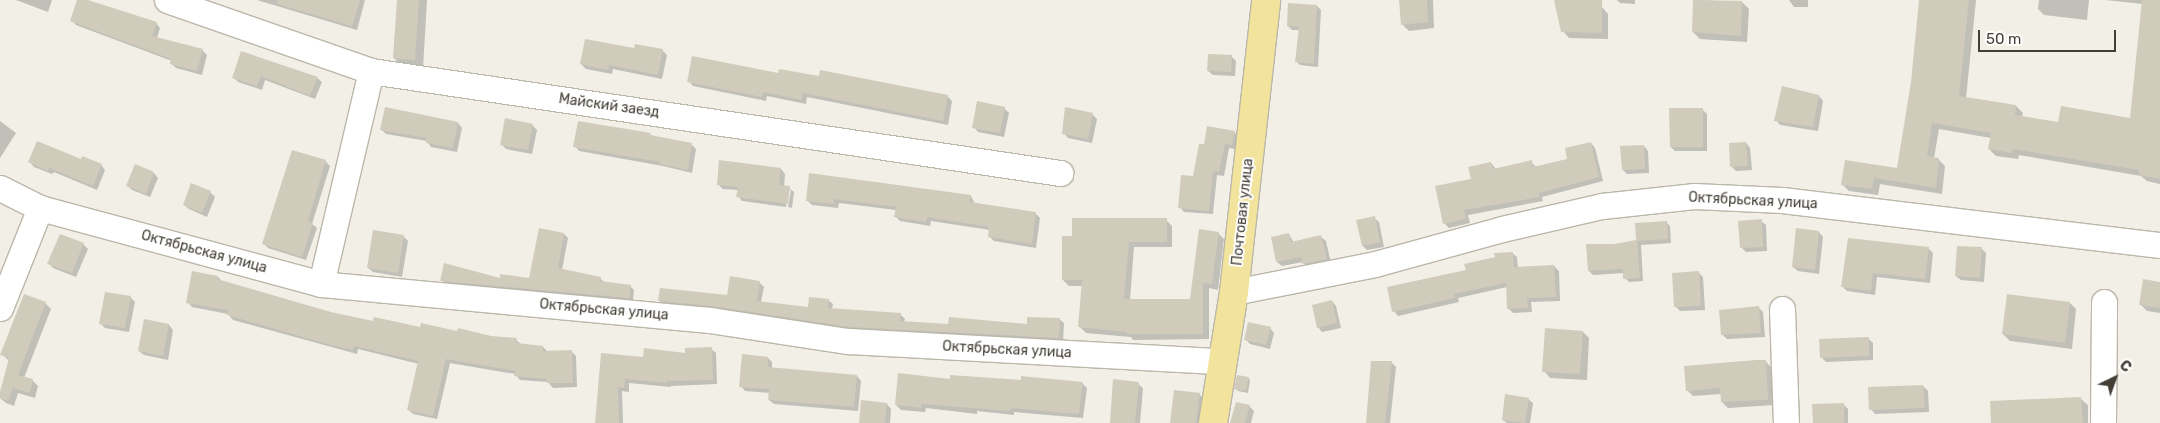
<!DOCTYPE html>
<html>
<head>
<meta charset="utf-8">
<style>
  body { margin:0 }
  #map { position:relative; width:2160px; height:423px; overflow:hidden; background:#f1efe6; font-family:Rubik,sans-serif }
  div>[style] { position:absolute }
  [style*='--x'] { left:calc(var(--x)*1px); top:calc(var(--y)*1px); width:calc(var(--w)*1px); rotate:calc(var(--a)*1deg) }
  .shadow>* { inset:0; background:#0003 }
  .building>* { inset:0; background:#d1cbbc }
  .roads { filter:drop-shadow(1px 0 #bbb7a9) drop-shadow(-1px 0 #bbb7a9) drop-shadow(0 1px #bbb7a9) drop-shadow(0 -1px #bbb7a9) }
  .minor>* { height:25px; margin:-12.5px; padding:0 12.5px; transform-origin:12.5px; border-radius:12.5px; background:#fff }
  .major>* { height:28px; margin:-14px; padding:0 14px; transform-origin:14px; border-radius:14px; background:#f2e49d }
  span { translate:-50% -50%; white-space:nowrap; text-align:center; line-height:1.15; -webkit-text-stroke:4px #fff; paint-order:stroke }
  .street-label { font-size:14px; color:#433f36 }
  .north { position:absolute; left:2090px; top:353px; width:50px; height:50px; -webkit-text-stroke:4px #fff; paint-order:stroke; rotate:42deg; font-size:14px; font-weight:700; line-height:20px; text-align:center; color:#433f36 }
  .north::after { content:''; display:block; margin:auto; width:18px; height:22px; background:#433f36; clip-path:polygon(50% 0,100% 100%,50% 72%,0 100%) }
  .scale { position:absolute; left:1978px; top:30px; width:138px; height:22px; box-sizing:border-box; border:2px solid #433f36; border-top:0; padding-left:6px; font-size:15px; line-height:18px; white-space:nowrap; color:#433f36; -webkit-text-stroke:4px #fff; paint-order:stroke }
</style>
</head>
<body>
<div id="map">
  <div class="shadow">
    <div style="clip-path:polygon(16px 0,52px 0,48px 12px)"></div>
    <div style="clip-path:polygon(78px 0,156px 23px,160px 28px,157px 38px,202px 50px,207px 55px,202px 75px,176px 68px,172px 64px,172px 61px,76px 25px,72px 20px)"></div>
    <div style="clip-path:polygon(257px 0,365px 0,357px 30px)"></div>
    <div style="clip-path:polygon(398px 0,427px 0,423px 68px,402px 66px,394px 58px)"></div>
    <div style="clip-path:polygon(1400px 0,1433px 0,1434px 28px,1409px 31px,1402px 24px)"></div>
    <div style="clip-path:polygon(1556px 0,1585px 0,1602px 7px,1608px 14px,1608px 39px,1569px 38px,1563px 31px)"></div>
    <div style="clip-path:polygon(1617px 0,1635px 0,1635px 4px,1620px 3px)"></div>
    <div style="clip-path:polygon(1695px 0,1742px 2px,1749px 9px,1747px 42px,1700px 39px,1693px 32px)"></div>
    <div style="clip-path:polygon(1789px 0,1808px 0,1808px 7px,1794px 7px)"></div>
    <div style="clip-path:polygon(1921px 0,1976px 0,1966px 98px,2016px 106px,2023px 113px,2022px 117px,2059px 123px,2131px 119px,2143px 4px,2105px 0,2160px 0,2160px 184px,2147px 181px,2141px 176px,2019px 155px,2018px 159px,1996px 156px,1989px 149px,1991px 138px,1939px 129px,1934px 158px,1938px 159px,1945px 166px,1942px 194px,1880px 184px,1878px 195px,1849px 191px,1842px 184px,1898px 169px,1913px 82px)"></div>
    <div style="clip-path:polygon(2039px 0,2089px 0,2087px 20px,2044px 15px,2038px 9px)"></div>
    <div style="clip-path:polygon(1317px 6px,1321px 10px,1318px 67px,1300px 65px,1296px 61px,1300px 30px,1292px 30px,1288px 26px)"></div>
    <div style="clip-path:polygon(635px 50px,662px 50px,667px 55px,662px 79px,613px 69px,612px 74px,586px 69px,581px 64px)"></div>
    <div style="clip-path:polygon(242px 52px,317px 78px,322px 82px,315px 99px,265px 80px,262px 90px,238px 82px,234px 78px)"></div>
    <div style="clip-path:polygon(1231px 56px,1236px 61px,1235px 76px,1213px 75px,1208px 71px)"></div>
    <div style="clip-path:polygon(779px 75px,948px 97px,952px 101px,948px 125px,807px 97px,806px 104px,767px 96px,766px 101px,693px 86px,689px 81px)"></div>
    <div style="clip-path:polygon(1819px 96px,1823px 101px,1818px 131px,1780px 125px,1776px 120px)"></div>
    <div style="clip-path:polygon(1004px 108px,1009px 113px,1004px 137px,978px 132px,974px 127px)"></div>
    <div style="clip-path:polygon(1702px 109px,1707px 114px,1707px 151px,1675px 151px,1671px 147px)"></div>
    <div style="clip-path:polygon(1092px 114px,1097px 119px,1092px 143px,1068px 138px,1064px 133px)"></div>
    <div style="clip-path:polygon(0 121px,16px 133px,0 158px)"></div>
    <div style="clip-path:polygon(458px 123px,462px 128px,457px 152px,431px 147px,427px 141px,386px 134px,382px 130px)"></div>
    <div style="clip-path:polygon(532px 125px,537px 130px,532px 154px,506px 149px,501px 144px)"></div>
    <div style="clip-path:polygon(1234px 132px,1238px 137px,1236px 149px,1229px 148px,1224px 176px,1217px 175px,1213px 214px,1184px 212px,1180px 207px,1194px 177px,1205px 146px)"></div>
    <div style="clip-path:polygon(650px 135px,692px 145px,696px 149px,692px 173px,663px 166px,579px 151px,575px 146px)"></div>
    <div style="clip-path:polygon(1591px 143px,1595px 148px,1603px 181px,1542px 197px,1543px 201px,1468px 215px,1470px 223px,1449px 228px,1444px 223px,1491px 163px,1496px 169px,1531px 162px,1536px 167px,1568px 160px)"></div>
    <div style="clip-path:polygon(1746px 143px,1750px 148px,1752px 170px,1736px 171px,1732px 167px)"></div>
    <div style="clip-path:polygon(1644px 146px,1648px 151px,1649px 173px,1627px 174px,1623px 170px)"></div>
    <div style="clip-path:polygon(81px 160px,101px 165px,105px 170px,97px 190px,54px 172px,52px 174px,34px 167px,30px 162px)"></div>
    <div style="clip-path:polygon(325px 161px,330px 166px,312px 224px,317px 228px,306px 260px,268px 248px,263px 243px)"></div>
    <div style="clip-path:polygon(781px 169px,785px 174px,784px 187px,789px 188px,794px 192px,792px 208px,788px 207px,791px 190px,788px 190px,786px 207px,742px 201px,738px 196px,738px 190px,723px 189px,718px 184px)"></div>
    <div style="clip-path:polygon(154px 173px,158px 178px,150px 197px,132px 190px,127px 185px)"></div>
    <div style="clip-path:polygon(810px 175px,971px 196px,975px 204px,1035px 213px,1040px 218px,1036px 248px,994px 241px,989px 236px,990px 230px,931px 221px,930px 226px,900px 221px,896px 217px,896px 210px,839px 203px,838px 208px,812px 205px,807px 200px)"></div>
    <div style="clip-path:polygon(210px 192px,215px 197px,207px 217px,189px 209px,184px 205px)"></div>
    <div style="clip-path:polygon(1374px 218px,1379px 222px,1384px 247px,1367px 250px,1363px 246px)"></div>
    <div style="clip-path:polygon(1166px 220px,1172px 226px,1172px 247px,1134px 247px,1130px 300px,1191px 300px,1218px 233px,1224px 239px,1218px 290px,1209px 288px,1209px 339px,1133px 340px,1131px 337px,1086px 333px,1080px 327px,1083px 286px,1069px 286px,1063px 280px,1073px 237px)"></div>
    <div style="clip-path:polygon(1761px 221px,1766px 225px,1767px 251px,1746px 252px,1741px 247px)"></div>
    <div style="clip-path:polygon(1666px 222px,1670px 226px,1671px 243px,1641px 245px,1643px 281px,1629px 282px,1625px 278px,1624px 273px,1593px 275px,1589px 271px,1614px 245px,1638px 241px,1637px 224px)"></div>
    <div style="clip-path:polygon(540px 230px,564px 234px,568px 238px,562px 270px,600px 278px,605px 283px,630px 286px,634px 290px,633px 301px,446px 284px,442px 280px,530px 279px)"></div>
    <div style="clip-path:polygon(1797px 230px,1819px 232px,1823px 237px,1819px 274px,1798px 271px,1793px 267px)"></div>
    <div style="clip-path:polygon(1289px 234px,1294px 243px,1321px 237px,1326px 241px,1331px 263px,1308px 268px,1303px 262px,1282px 266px,1277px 262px,1272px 238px)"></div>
    <div style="clip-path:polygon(403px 236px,408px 241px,402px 277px,373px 272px,368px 268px)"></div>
    <div style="clip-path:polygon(1849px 240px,1928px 248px,1933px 253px,1930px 283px,1877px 277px,1875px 295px,1847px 291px,1843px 287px)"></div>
    <div style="clip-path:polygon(83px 244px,88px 249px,76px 277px,53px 268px,49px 263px)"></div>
    <div style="clip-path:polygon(1981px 248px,1986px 253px,1984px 282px,1961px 280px,1956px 276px)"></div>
    <div style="clip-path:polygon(1512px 253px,1517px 257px,1518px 268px,1554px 266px,1559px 271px,1560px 301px,1531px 302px,1532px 312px,1513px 313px,1508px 308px,1507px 287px,1458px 298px,1459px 302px,1398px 316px,1394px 311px,1467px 271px)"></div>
    <div style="clip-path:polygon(1698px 272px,1703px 277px,1705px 310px,1680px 311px,1675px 306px)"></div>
    <div style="clip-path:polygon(218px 277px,223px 282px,331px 313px,374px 323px,516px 340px,522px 345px,543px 347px,548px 352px,572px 352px,576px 356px,577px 387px,553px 388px,548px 382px,520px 380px,515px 374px,450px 363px,437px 419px,413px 414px,408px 409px,419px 364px,358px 349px,357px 354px,233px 320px,228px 314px,192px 307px,188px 302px)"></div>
    <div style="clip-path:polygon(759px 282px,764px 287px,761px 302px,809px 309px,828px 300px,833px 304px,832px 309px,900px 314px,905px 319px,904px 322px,950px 326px,1028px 325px,1059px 319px,1064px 323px,1063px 342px,855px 331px,664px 305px,659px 300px,728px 296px)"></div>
    <div style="clip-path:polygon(2160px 283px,2160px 313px,2147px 311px,2141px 305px)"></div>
    <div style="clip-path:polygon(130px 297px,135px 302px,129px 332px,105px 328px,100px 323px)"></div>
    <div style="clip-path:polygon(1332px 301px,1336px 306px,1341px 328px,1322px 332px,1318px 327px)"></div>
    <div style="clip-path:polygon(45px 303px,51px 309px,24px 378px,32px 380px,38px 386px,35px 398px,18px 393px,14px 406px,6px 403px,0 398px,9px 361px,2px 354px)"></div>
    <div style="clip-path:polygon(2070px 303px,2076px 309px,2072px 349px,2010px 341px,2003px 334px)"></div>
    <div style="clip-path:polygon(1759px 308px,1763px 312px,1765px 337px,1727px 339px,1722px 334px)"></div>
    <div style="clip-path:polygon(145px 321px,169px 325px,173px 330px,168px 360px,144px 355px,139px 351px)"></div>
    <div style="clip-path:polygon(1270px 328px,1274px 333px,1270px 349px,1250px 344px,1245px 339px)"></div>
    <div style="clip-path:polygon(1583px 332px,1589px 338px,1587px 380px,1550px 378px,1544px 371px)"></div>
    <div style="clip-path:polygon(1868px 338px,1873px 343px,1873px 360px,1826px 362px,1821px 357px)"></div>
    <div style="clip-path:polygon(711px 349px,716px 353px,717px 384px,671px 386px,671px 387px,629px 383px,629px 392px,622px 391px,623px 423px,596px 423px,602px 354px,644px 359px,687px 354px)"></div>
    <div style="clip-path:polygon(768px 358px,772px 362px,772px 369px,857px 376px,861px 381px,858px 411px,774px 404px,769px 400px,770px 393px,745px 391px,741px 386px)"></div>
    <div style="clip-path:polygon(1765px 361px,1771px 367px,1774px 405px,1728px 408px,1722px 402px,1721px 394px,1693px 396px,1687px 390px)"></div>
    <div style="clip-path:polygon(1391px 362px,1396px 367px,1390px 423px,1367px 423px)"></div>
    <div style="clip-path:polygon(1248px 378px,1250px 380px,1248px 393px,1238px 391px,1236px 389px)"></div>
    <div style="clip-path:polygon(1022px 381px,1082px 383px,1087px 388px,1083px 418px,1014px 412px,1014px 415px,977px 411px,977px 414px,926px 408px,925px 412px,901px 410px,896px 405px)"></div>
    <div style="clip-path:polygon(1138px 384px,1143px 388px,1140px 423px,1110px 423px)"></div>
    <div style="clip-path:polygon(1923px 386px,1928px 391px,1929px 412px,1875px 414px,1871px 409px)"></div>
    <div style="clip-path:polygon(1199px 394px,1204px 399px,1201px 423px,1172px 423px)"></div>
    <div style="clip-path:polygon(1528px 399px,1533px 403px,1530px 423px,1507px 423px,1503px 420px)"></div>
    <div style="clip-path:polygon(2081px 399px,2088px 405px,2088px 423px,1992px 423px)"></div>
    <div style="clip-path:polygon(887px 404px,891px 409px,890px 423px,860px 423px)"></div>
    <div style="clip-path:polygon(1843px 404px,1848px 409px,1848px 423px,1814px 423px)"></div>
    <div style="clip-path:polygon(1249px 406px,1254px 411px,1251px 423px,1232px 423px)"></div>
  </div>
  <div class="building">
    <div style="clip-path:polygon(77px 0,88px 0,157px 22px,152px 36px,203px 49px,197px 71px,170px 64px,171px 59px,70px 21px)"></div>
    <div style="clip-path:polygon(278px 0,360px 0,352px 26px,277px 4px)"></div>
    <div style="clip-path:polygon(397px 0,419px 0,415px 60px,393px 58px)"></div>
    <div style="clip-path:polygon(1399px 0,1427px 0,1428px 22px,1401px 25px)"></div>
    <div style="clip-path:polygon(1554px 0,1602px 0,1602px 33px,1561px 32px)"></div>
    <div style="clip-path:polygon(1693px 0,1742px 1px,1741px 36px,1692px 32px)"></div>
    <div style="clip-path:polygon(1919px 0,1969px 0,1959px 96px,2016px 105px,2015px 115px,2058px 122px,2061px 106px,2130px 118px,2142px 0,2160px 0,2160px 179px,2139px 175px,2139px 170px,2013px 149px,2012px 153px,1988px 149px,1991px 133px,1932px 123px,1927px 156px,1939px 158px,1936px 188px,1874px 178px,1872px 189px,1841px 185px,1845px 160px,1897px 168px,1911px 82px)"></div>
    <div style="clip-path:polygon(1288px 3px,1317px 5px,1314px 64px,1295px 62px,1299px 27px,1287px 26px)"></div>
    <div style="clip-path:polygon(585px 39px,634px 48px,635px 44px,663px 49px,658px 75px,609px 65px,608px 70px,580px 64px)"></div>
    <div style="clip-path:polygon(241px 51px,318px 77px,310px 96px,261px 76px,257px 86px,232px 78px)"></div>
    <div style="clip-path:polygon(1208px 54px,1232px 55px,1231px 72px,1207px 71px)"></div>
    <div style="clip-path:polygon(692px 56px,778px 73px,779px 69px,819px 76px,820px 70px,948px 95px,943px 121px,803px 93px,802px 100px,763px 92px,762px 97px,687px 82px)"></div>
    <div style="clip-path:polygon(1782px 86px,1819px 95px,1813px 127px,1774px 121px)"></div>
    <div style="clip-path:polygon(977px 101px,1005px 107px,1000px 133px,972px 128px)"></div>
    <div style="clip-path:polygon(385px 107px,458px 122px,453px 148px,426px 143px,426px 138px,380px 130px)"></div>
    <div style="clip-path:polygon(1065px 107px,1093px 113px,1088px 139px,1062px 134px)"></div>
    <div style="clip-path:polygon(1669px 108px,1703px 108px,1703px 147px,1670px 147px)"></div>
    <div style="clip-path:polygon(505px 118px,533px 124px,528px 150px,500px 145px)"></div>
    <div style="clip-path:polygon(578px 121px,651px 133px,650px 135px,692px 143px,688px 170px,660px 164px,660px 162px,573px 147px)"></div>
    <div style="clip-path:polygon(1207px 126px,1235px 131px,1232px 145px,1225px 144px,1219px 172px,1213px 171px,1209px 211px,1178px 208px,1181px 175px,1193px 176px,1199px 144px,1204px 144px)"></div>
    <div style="clip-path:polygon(37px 141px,81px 159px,82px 156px,102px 164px,93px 186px,49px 168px,48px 171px,28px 162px)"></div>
    <div style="clip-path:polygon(1591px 142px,1599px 177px,1539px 193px,1540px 197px,1464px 210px,1466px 219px,1443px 224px,1435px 186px,1471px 179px,1468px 167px,1491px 162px,1493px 169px,1532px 160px,1533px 167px,1567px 159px,1565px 148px)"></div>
    <div style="clip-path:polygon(1746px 142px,1748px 166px,1730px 167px,1729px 143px)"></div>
    <div style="clip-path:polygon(1644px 145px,1645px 169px,1622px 170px,1620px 146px)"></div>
    <div style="clip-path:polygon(292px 150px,326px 160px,308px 221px,313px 223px,302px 257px,262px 244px)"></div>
    <div style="clip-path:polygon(719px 160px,781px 168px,779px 185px,790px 186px,788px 204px,736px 197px,738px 187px,717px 185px)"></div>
    <div style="clip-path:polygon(135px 164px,154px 172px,146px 194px,126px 186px)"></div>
    <div style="clip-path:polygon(809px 173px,971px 195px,970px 202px,1036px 212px,1032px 244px,988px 237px,989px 227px,927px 217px,926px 222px,894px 217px,896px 207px,834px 199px,834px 204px,806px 201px)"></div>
    <div style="clip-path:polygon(191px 183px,211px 191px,202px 213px,183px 205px)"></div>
    <div style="clip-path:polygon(1375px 216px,1380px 242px,1362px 246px,1356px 220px)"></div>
    <div style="clip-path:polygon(1072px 218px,1167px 218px,1167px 242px,1129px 242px,1124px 299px,1190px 299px,1199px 229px,1219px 232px,1212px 284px,1203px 283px,1203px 334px,1126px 334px,1126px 332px,1078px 327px,1082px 280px,1062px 280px,1062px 236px,1072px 236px)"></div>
    <div style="clip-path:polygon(1762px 219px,1763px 247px,1740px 248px,1738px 221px)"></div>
    <div style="clip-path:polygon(1667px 221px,1668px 239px,1637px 241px,1640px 278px,1623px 279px,1623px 269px,1588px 271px,1586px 244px,1614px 244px,1636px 240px,1635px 223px)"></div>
    <div style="clip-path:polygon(539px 228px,564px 233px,558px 268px,601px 277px,600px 281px,631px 285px,629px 298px,440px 281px,444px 263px,500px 278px,500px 274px,529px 278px)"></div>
    <div style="clip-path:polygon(1796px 228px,1819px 231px,1815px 270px,1792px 267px)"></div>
    <div style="clip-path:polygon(373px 230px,404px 235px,398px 273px,367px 268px)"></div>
    <div style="clip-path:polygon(1289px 233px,1291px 242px,1321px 235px,1327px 259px,1302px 264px,1301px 257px,1276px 262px,1271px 237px)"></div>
    <div style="clip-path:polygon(60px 234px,84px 243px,72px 273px,47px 264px)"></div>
    <div style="clip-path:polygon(1848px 238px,1929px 247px,1925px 279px,1873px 273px,1871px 291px,1841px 287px)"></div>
    <div style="clip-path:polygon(1957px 246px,1982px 247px,1980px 278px,1955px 276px)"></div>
    <div style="clip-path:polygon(1513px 252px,1514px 267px,1554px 265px,1556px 297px,1527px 298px,1528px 308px,1507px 309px,1506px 283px,1454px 294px,1455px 298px,1392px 312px,1387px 287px,1466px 270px,1464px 264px,1495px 257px,1494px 253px)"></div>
    <div style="clip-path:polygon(192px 271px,218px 276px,217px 279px,331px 312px,373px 321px,374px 317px,420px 327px,421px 323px,457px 331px,458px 328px,491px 336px,517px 338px,516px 343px,543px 346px,543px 351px,572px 350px,573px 383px,547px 383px,547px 379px,514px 376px,515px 371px,446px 359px,433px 416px,407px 410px,418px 361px,354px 346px,353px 350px,327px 344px,227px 315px,228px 310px,186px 303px)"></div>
    <div style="clip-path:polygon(1699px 271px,1701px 306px,1674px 307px,1672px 273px)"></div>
    <div style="clip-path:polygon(730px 276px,760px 281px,757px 301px,808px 307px,809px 297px,829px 299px,828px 308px,901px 313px,900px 321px,948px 324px,949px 317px,1027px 324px,1027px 317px,1060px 318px,1059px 338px,849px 327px,712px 306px,658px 301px,660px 288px,727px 295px)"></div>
    <div style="clip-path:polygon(2143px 279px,2160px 282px,2160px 308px,2139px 305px)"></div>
    <div style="clip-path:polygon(105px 292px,131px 296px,125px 328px,99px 324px)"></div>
    <div style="clip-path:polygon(24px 294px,46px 302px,18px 375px,33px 379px,30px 393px,13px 388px,8px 401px,0 398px,0 392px,9px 358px,0 355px)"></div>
    <div style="clip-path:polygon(2007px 294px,2070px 302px,2065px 343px,2002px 334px)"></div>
    <div style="clip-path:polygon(1332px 300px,1337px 323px,1317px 328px,1312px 305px)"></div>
    <div style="clip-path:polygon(1759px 306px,1761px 333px,1721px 335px,1719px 310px)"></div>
    <div style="clip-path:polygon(144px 319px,169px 324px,163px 356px,138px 351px)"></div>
    <div style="clip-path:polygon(1248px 322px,1271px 327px,1266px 345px,1244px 340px)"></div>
    <div style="clip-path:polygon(1545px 328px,1583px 331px,1580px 374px,1542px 372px)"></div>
    <div style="clip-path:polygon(1869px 337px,1869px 356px,1820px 358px,1819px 339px)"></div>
    <div style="clip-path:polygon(712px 347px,713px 380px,667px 381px,666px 383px,625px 379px,624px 388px,618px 387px,619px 423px,595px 423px,601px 353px,643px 357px,644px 348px,685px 353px,685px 348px)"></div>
    <div style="clip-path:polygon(742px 354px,768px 357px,768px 367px,857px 375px,854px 407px,768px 400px,769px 389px,739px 387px)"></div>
    <div style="clip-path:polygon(1756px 360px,1766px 360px,1768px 400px,1721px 402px,1720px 388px,1686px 391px,1684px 366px)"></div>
    <div style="clip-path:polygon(1371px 361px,1392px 361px,1385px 423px,1366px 423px)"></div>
    <div style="clip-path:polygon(898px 373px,950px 379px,950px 375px,1021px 380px,1021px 376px,1083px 382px,1079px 414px,1010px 408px,1010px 411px,921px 404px,921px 408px,895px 405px)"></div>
    <div style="clip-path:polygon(1237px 375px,1249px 377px,1246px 391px,1234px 389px)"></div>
    <div style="clip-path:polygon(1113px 379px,1139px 382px,1135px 423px,1110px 423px)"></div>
    <div style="clip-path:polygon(1923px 385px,1925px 408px,1869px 410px,1868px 387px)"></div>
    <div style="clip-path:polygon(1174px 390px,1200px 393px,1196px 423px,1170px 423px)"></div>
    <div style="clip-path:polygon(1505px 394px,1529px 398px,1525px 423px,1502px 420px)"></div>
    <div style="clip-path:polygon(2081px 397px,2083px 423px,1991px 423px,1990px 401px)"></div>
    <div style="clip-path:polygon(861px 400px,887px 403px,885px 423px,859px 423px)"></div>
    <div style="clip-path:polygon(1236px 402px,1250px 405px,1245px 423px,1230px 423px)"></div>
    <div style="clip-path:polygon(1844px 403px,1844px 423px,1813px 423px,1812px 404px)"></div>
  </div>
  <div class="roads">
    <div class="minor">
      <div style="--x:167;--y:0;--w:216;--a:19.2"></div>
      <div style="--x:371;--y:71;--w:697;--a:8.42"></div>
      <div style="--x:0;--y:188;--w:45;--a:26.6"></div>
      <div style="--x:40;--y:208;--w:291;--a:15.1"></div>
      <div style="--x:321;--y:284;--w:391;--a:5.3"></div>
      <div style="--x:710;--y:320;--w:140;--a:8.7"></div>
      <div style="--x:848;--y:341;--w:374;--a:3.1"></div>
      <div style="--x:321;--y:284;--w:219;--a:-76.8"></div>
      <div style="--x:1234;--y:292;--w:144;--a:-11.2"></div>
      <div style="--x:1375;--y:264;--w:132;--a:-15.4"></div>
      <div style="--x:1502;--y:229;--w:103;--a:-13"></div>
      <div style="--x:1602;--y:206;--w:93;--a:-6.2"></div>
      <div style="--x:1694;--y:196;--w:88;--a:2.6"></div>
      <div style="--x:1782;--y:200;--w:381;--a:6.8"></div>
      <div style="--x:0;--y:308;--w:108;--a:-68.2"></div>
      <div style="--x:1782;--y:309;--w:114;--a:88"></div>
      <div style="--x:2103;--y:423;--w:121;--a:-89.5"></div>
    </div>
    <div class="major">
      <div style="--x:1213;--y:423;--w:133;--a:-80.9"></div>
      <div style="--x:1234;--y:292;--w:294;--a:-83.7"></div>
    </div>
  </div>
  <div class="street-label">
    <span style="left:609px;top:106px;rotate:8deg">Майский заезд</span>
    <span style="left:1753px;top:201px;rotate:3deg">Октябрьская улица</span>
    <span style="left:1243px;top:212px;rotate:-84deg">Почтовая улица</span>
    <span style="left:204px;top:252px;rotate:15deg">Октябрьская улица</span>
    <span style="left:604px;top:310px;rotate:5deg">Октябрьская улица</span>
    <span style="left:1007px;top:350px;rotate:3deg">Октябрьская улица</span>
  </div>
  <div class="north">С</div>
  <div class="scale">50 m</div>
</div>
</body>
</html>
